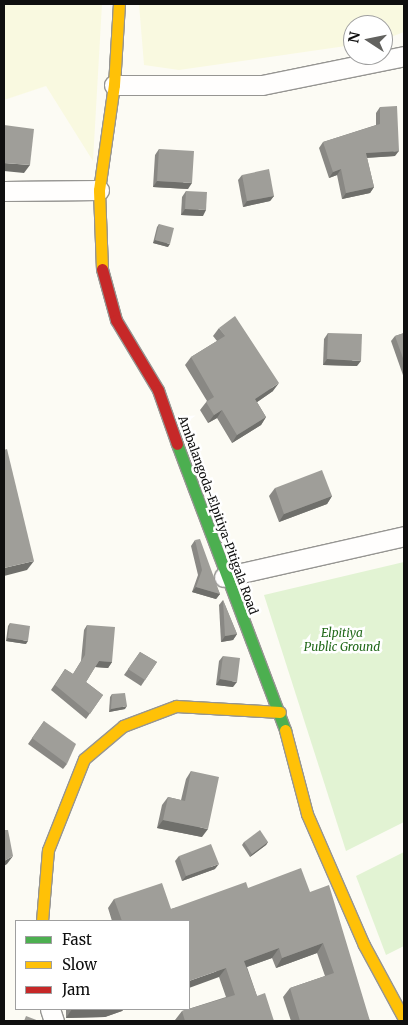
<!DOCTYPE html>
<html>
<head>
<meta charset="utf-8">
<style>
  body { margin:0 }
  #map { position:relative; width:408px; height:1025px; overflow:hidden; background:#fcfbf4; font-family:Merriweather,serif }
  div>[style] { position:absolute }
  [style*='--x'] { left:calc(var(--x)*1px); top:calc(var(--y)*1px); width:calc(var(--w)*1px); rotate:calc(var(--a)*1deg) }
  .farmland>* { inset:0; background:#f9f9e0 }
  .green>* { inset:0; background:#e2f3d3 }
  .roads { filter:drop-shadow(1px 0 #969592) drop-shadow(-1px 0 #969592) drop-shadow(0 1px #969592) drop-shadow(0 -1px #969592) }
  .street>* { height:19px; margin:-9.5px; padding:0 9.5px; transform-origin:9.5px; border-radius:9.5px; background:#fffefd }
  .fast>* { height:11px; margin:-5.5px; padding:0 5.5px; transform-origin:5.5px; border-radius:5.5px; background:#4caf50 }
  .slow>* { height:11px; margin:-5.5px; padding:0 5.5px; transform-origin:5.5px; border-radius:5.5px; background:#ffc107 }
  .jam>* { height:11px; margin:-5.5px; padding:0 5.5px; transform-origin:5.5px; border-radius:5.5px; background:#c62828 }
  .wall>* { inset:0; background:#898884 }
  .shaded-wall>* { inset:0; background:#6f6f6b }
  .building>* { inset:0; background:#9f9e99 }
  span { translate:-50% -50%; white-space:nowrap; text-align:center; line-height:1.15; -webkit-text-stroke:5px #fff; paint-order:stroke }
  .street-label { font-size:12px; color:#0f0f0f }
  .park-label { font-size:12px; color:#236a1b; font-style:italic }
  .frame { position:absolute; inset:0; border:5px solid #0f0f0f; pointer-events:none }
  .legend { position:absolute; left:15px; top:920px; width:175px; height:90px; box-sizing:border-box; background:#fff; border:1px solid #9f9f9f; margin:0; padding:6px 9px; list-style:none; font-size:15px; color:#0f0f0f }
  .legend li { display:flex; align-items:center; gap:10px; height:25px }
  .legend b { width:25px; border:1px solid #9f9f9f }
  .north { position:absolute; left:343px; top:15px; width:50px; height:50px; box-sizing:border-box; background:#fff; border:1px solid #9f9f9f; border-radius:50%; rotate:281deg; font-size:14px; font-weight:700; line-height:20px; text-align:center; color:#0f0f0f }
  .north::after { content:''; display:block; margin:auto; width:18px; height:22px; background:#62625f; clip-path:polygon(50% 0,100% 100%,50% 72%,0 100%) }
</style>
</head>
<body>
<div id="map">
  <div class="farmland">
    <div style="clip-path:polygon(4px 4px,102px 4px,93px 161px,46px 86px,4px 100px)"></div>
    <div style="clip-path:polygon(139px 4px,404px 4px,404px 32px,383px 40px,383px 25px,353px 25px,353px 45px,179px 70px,144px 65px)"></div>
  </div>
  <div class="green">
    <div style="clip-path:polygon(404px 562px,404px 822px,346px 851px,264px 595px)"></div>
    <div style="clip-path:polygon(404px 852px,404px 946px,386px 955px,356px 876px)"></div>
  </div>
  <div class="roads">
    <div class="street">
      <div style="--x:114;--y:85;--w:148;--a:0"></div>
      <div style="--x:262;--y:85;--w:145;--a:-11.5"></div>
      <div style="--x:4;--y:191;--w:95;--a:-0.6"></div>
      <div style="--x:224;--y:577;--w:185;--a:-12.8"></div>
      <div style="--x:50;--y:1009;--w:13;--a:72"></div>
    </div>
    <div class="fast">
      <div style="--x:177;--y:444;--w:306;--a:69.3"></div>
    </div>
    <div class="slow">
      <div style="--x:102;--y:269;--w:79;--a:-92.2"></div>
      <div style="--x:99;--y:190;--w:106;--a:-81.9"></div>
      <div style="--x:114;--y:85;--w:81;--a:-86.5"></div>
      <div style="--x:285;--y:730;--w:87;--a:75.3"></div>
      <div style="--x:307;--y:814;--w:143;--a:66.5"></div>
      <div style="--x:364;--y:945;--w:84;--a:61.6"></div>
      <div style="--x:42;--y:921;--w:71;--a:-85.2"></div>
      <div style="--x:48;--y:850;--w:98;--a:-68.4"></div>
      <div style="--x:84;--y:759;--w:51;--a:-40.2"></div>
      <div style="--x:123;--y:726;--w:57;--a:-20.7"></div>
      <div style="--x:176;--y:706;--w:104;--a:3.3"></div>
    </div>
    <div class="jam">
      <div style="--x:102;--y:269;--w:53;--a:74.6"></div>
      <div style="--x:116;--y:320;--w:82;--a:59"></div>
      <div style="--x:158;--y:390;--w:57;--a:70.6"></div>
    </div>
  </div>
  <div class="wall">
    <div style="clip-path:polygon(380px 107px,395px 156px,367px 158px,374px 187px,370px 193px,342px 199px,337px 175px,329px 178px,319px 148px,323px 142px,376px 125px,376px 113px)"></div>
    <div style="clip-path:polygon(159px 149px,188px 189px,153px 187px,155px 155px)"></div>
    <div style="clip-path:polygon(242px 175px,274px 196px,270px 201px,243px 207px,238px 180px)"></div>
    <div style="clip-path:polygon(186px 191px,203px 216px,181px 215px,182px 197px)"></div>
    <div style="clip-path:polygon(159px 224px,168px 247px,153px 243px,157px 227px)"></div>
    <div style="clip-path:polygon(219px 328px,273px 391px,257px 402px,266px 417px,261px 425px,232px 443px,217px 418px,208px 423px,200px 410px,207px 401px,185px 365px,191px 357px,217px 341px,213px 336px)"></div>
    <div style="clip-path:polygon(328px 333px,357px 366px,323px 365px,324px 339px)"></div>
    <div style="clip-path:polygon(404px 333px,404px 378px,391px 341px,395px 336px)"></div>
    <div style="clip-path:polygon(275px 488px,332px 496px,327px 504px,279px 522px,269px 496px)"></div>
    <div style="clip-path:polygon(195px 540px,220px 594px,216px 599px,192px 592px,198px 575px,191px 546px)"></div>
    <div style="clip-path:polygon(223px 600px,237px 634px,233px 640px,221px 642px,219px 605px)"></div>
    <div style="clip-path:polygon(10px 623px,26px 644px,6px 641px,8px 626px)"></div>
    <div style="clip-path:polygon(87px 625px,112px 662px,108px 668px,95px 667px,86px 682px,103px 695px,86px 719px,51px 690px,65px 669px,73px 674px,81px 661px,84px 630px)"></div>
    <div style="clip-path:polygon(140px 652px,157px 662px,141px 686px,124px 675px)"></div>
    <div style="clip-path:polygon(223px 656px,233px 687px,216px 685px,219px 661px)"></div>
    <div style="clip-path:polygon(112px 694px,125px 709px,109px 712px,110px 697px)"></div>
    <div style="clip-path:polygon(44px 721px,67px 764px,63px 769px,28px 744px)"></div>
    <div style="clip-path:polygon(191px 771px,202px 837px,157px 828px,162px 805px,168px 797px,181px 800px,186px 779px)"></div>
    <div style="clip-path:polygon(244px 842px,268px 842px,266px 845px,250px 857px,242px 845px)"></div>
    <div style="clip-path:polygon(179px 856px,215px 869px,182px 881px,175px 861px)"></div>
    <div style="clip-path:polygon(248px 888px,310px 892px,370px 1021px,291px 1021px,283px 997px,290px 988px,325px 976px,317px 953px,276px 968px,272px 958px,247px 967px,257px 996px,274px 1021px,175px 1021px,175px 1020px,182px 1011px,226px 997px,219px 977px,189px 921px,112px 921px,108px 908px,114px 899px,171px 909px)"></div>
    <div style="clip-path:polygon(66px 1009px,124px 1009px,122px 1011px,105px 1017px,66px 1018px)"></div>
  </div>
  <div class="shaded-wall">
    <div style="clip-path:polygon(399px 151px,395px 156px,362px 158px,366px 153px)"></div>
    <div style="clip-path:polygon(4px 163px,30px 165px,24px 173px,4px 171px)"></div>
    <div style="clip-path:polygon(341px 169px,337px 175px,329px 178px,333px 172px)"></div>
    <div style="clip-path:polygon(157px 181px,192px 183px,188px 189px,153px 187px)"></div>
    <div style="clip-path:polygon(374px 187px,370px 193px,342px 199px,346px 193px)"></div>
    <div style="clip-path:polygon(274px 196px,270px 201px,243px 207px,247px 201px)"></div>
    <div style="clip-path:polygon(185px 209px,206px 210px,203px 216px,181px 215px)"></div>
    <div style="clip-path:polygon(155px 240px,170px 244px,168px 247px,153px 243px)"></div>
    <div style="clip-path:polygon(327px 359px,361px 361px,357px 366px,323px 365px)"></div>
    <div style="clip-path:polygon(279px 383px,273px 391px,250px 407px,255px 399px)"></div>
    <div style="clip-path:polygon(222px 410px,217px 418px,208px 423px,214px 415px)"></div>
    <div style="clip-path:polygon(266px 417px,261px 425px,232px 443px,237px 435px)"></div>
    <div style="clip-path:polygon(332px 496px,327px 504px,279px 522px,284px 514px)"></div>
    <div style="clip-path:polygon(34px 561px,27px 570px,4px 576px,4px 568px)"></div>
    <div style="clip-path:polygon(196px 587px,220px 594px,216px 599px,192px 592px)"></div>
    <div style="clip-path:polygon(237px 634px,233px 640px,221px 642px,225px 636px)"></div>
    <div style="clip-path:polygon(8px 638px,28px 641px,26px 644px,6px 641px)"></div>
    <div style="clip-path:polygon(99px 661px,112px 662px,108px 668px,95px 667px)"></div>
    <div style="clip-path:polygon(220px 679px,237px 682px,233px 687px,216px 685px)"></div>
    <div style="clip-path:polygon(127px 706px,125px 709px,109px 712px,111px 709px)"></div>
    <div style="clip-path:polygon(163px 820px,208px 829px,202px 837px,157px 828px)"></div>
    <div style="clip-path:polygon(268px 842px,266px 845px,250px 857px,252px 854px)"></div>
    <div style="clip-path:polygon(13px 856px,7px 864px,4px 866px,4px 861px)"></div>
    <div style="clip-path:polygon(219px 864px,215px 869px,182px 881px,186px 876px)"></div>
    <div style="clip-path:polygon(323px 943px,317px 953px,276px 968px,282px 958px)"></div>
    <div style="clip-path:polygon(279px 948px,272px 958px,238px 970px,244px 961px)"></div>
    <div style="clip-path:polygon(226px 968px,219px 977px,189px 988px,189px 981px)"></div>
    <div style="clip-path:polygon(72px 1009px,124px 1009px,122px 1011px,105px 1017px,66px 1018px)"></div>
  </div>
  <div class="building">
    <div style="clip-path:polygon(397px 106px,399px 151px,366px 153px,374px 187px,346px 193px,341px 169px,333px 172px,323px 142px,380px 124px,380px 107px)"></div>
    <div style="clip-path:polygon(4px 125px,34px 129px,30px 165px,4px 163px)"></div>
    <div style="clip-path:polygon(159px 149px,194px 151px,192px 183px,157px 181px)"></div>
    <div style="clip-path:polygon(269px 169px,274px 196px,247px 201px,242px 175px)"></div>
    <div style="clip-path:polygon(186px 191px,207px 192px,206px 210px,185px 209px)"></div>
    <div style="clip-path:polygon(159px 224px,174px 228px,170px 244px,155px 240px)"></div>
    <div style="clip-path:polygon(235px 316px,279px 383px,255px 399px,266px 417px,237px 435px,222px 410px,214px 415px,206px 402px,214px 397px,191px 357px,225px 336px,219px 328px)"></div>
    <div style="clip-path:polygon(328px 333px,362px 334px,361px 361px,327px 359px)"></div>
    <div style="clip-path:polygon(404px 333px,404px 361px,395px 336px)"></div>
    <div style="clip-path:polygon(7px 449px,34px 561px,4px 568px,4px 450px)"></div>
    <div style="clip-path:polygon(322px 470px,332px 496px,284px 514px,275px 488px)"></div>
    <div style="clip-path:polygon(200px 539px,220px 594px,196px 587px,202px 570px,195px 540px)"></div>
    <div style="clip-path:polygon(223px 600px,237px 634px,225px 636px)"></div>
    <div style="clip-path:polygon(10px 623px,30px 626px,28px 641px,8px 638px)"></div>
    <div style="clip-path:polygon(87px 625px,115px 627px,112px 662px,99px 661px,86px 682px,103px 695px,90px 714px,55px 685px,65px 669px,73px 674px,85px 655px)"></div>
    <div style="clip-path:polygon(140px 652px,157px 662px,145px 680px,128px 669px)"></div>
    <div style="clip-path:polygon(223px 656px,240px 658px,237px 682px,220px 679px)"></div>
    <div style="clip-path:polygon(125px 693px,127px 706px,111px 709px,112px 694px)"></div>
    <div style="clip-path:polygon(44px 721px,76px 744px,67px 764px,32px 738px)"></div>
    <div style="clip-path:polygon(191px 771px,219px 777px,208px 829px,163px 820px,168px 797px,185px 801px)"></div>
    <div style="clip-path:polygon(4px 830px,8px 830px,13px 856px,4px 861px)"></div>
    <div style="clip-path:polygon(260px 830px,268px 842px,252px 854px,244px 842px)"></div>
    <div style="clip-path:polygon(211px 844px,219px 864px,186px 876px,179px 856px)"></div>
    <div style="clip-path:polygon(301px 868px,310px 892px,329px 885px,370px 1021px,300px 1021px,290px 988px,334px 973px,323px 943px,282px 958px,279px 948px,244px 961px,257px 996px,265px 993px,274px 1021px,185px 1021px,182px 1011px,235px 995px,226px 968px,189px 981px,189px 921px,122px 921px,114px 899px,162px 883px,171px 909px,246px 882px,248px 888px)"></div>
    <div style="clip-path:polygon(26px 1016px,39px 1021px,24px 1021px)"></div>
  </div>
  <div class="street-label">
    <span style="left:218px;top:515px;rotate:70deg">Ambalangoda-Elpitiya-Pitigala Road</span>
  </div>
  <div class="park-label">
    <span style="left:342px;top:640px">Elpitiya<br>Public Ground</span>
  </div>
  <div class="frame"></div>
  <ul class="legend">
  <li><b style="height:6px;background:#4caf50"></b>Fast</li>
  <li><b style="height:6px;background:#ffc107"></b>Slow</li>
  <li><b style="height:6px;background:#c62828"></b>Jam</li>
  </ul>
  <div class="north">N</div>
</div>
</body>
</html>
